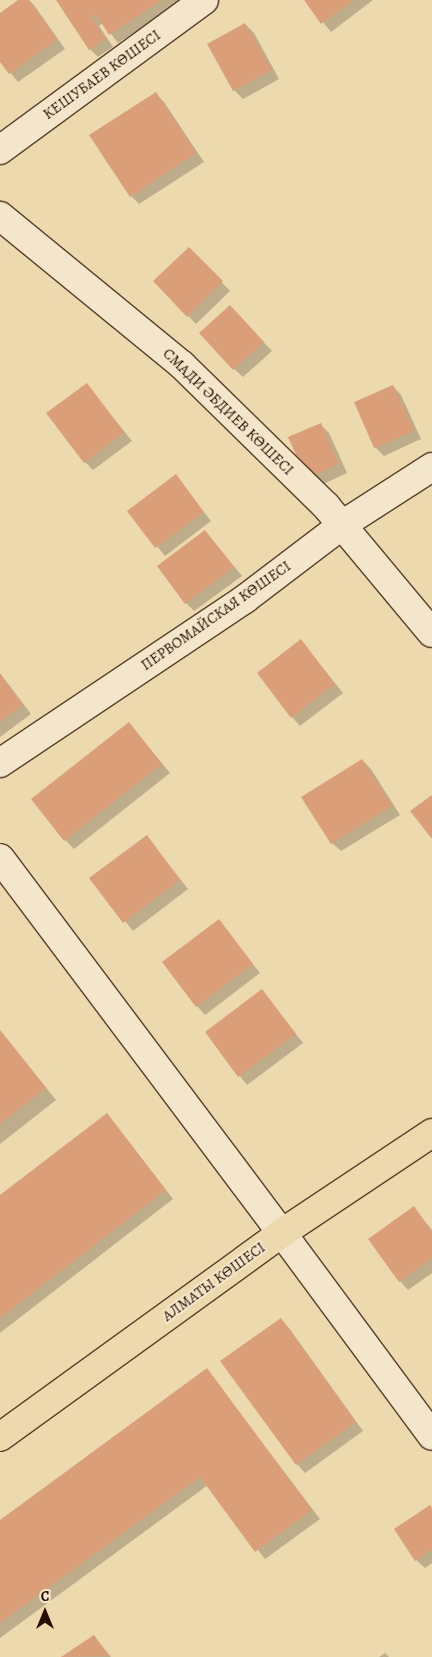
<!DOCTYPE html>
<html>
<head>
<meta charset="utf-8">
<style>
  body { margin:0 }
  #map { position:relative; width:432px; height:1657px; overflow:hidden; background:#edd9ae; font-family:Alegreya,serif }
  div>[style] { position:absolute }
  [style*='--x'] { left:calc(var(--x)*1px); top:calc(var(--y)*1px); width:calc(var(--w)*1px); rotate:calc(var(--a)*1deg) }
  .shadow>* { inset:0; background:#0003 }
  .building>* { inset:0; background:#da9f79 }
  .roads { filter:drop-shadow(1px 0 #5a3f2c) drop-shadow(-1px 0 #5a3f2c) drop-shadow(0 1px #5a3f2c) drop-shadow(0 -1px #5a3f2c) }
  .minor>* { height:28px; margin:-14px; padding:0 14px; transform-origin:14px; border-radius:14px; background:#f3e6ca }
  .tertiary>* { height:28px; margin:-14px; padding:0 14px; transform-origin:14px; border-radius:14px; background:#f3e6ca }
  .secondary>* { height:28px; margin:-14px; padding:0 14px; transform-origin:14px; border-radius:14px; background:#f3e6ca }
  .primary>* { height:28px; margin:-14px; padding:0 14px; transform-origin:14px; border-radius:14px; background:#edd9ae }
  span { translate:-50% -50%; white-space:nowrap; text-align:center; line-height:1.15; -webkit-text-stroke:4px #f3e6ca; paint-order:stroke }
  .street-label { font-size:15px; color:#290c01 }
  .north { position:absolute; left:20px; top:1587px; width:50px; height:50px; -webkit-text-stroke:4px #f3e6ca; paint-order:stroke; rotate:0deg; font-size:14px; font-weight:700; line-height:20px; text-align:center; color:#290c01 }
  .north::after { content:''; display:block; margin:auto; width:18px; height:22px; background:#290c01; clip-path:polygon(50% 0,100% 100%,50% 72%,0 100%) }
</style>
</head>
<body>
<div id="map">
  <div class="shadow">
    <div style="clip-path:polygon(20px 0,29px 0,34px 5px,65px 49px,18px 82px,0 60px,0 14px)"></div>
    <div style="clip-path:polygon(57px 0,183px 0,118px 43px,103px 23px,99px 26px,113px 47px,98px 57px,90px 49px)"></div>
    <div style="clip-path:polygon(305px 0,373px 0,331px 32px)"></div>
    <div style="clip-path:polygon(245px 24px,254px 33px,279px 79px,243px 99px,234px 90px)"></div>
    <div style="clip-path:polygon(155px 93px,164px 102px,204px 162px,139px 204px,131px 196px)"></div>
    <div style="clip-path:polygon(189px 248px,230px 291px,196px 324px,155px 281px)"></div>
    <div style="clip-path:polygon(238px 315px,272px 351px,243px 377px,234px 369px)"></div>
    <div style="clip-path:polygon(86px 384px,132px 441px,93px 470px,85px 462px)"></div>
    <div style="clip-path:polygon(393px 386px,401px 395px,421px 439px,384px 456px,375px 447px)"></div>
    <div style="clip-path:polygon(320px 424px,329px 433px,347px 473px,317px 487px,308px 478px)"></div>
    <div style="clip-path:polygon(175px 476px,211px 521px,165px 556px,128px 511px)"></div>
    <div style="clip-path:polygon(205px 531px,242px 576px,194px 611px,186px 603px)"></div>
    <div style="clip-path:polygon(301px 641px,343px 693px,300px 726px,292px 717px)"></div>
    <div style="clip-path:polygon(0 673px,31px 714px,0 737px)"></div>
    <div style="clip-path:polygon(129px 723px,170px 773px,74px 849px,65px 840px)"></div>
    <div style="clip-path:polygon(362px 760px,371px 769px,400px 815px,341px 851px,332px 843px)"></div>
    <div style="clip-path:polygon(147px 837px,188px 889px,133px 931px,91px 879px)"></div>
    <div style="clip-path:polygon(219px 921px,260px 973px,205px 1015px,197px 1006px)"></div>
    <div style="clip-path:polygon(262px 991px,303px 1043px,247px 1085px,206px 1033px)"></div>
    <div style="clip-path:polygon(0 1030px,56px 1100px,0 1144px)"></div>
    <div style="clip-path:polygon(115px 1124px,173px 1199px,0 1333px,0 1197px)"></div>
    <div style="clip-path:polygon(414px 1208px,432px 1230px,432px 1273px,408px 1290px,400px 1281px)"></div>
    <div style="clip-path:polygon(280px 1319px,289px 1328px,363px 1431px,305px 1473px,297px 1464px)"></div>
    <div style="clip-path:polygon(207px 1370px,320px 1519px,265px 1559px,208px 1485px,0 1638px,0 1521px)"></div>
    <div style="clip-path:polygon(432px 1509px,432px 1563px,425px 1568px,416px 1560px)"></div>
    <div style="clip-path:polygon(94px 1636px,111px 1657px,64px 1657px)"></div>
    <div style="clip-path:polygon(385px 1653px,389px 1657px,379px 1657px)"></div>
  </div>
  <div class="building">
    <div style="clip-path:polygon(18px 0,29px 0,57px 40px,9px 74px,0 62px,0 13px)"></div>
    <div style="clip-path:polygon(56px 0,162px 0,109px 35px,96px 14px,91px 17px,106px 38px,89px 50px)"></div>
    <div style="clip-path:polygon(304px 0,354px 0,321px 24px)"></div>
    <div style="clip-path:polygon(245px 23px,272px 70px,233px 91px,207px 44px)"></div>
    <div style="clip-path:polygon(156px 92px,196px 153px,130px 197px,89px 135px)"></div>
    <div style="clip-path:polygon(189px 247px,223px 281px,187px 317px,153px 281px)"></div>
    <div style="clip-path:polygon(230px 305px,264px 342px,233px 370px,199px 333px)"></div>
    <div style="clip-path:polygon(87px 383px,124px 432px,84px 463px,46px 413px)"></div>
    <div style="clip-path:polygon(393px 385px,414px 431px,374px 448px,354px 402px)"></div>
    <div style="clip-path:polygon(321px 423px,339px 464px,307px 479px,288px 437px)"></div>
    <div style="clip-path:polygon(176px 474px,204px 512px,155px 548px,127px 511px)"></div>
    <div style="clip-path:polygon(205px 530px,234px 567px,185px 604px,157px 566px)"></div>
    <div style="clip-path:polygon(301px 639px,335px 684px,291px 718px,257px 673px)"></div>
    <div style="clip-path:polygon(0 674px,23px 705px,0 722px)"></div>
    <div style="clip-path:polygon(129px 722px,162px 764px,64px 841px,31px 799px)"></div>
    <div style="clip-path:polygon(362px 759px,392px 806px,331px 844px,301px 797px)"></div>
    <div style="clip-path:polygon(432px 795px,432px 839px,410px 811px)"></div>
    <div style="clip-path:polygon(147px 835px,180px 880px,123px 923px,89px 878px)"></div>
    <div style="clip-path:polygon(219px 919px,253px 964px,196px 1007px,162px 962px)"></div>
    <div style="clip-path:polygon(262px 989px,296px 1034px,238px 1077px,205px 1032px)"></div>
    <div style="clip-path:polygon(0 1030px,46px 1088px,0 1124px)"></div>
    <div style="clip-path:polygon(107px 1113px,166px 1190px,0 1318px,0 1195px)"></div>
    <div style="clip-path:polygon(414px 1206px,432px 1232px,432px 1258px,399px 1282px,368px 1239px)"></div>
    <div style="clip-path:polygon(281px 1318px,356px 1422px,296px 1465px,220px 1361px)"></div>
    <div style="clip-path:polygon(207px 1368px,312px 1510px,255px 1552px,200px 1477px,0 1623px,0 1520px)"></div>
    <div style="clip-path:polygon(430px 1505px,432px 1508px,432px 1549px,415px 1561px,394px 1529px)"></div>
    <div style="clip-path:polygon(94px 1635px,109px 1656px,61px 1657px)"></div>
  </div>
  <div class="roads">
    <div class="minor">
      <div style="--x:0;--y:150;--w:253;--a:-36.3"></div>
      <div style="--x:0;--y:216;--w:235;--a:39.3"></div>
      <div style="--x:182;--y:365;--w:202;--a:44.4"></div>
      <div style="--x:326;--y:506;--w:165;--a:50.2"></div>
      <div style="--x:0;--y:763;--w:295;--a:-33.8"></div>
      <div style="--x:245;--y:599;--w:122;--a:-37.3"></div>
      <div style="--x:342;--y:525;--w:107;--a:-32.8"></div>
    </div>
    <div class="tertiary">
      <div style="--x:282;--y:1233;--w:252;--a:53.5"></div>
    </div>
    <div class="secondary">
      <div style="--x:0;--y:858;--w:469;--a:53.1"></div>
    </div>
    <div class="primary">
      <div style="--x:0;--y:1437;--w:348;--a:-35.9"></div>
      <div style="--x:282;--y:1233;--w:180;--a:-33.7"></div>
    </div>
  </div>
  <div class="street-label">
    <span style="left:102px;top:75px;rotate:-36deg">КЕШУБАЕВ КӨШЕСІ</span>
    <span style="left:228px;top:412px;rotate:44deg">СМАДИ ӘБДИЕВ КӨШЕСІ</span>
    <span style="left:216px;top:616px;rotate:-35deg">ПЕРВОМАЙСКАЯ КӨШЕСІ</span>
    <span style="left:214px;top:1282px;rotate:-36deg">АЛМАТЫ КӨШЕСІ</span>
  </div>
  <div class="north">С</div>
</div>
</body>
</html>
